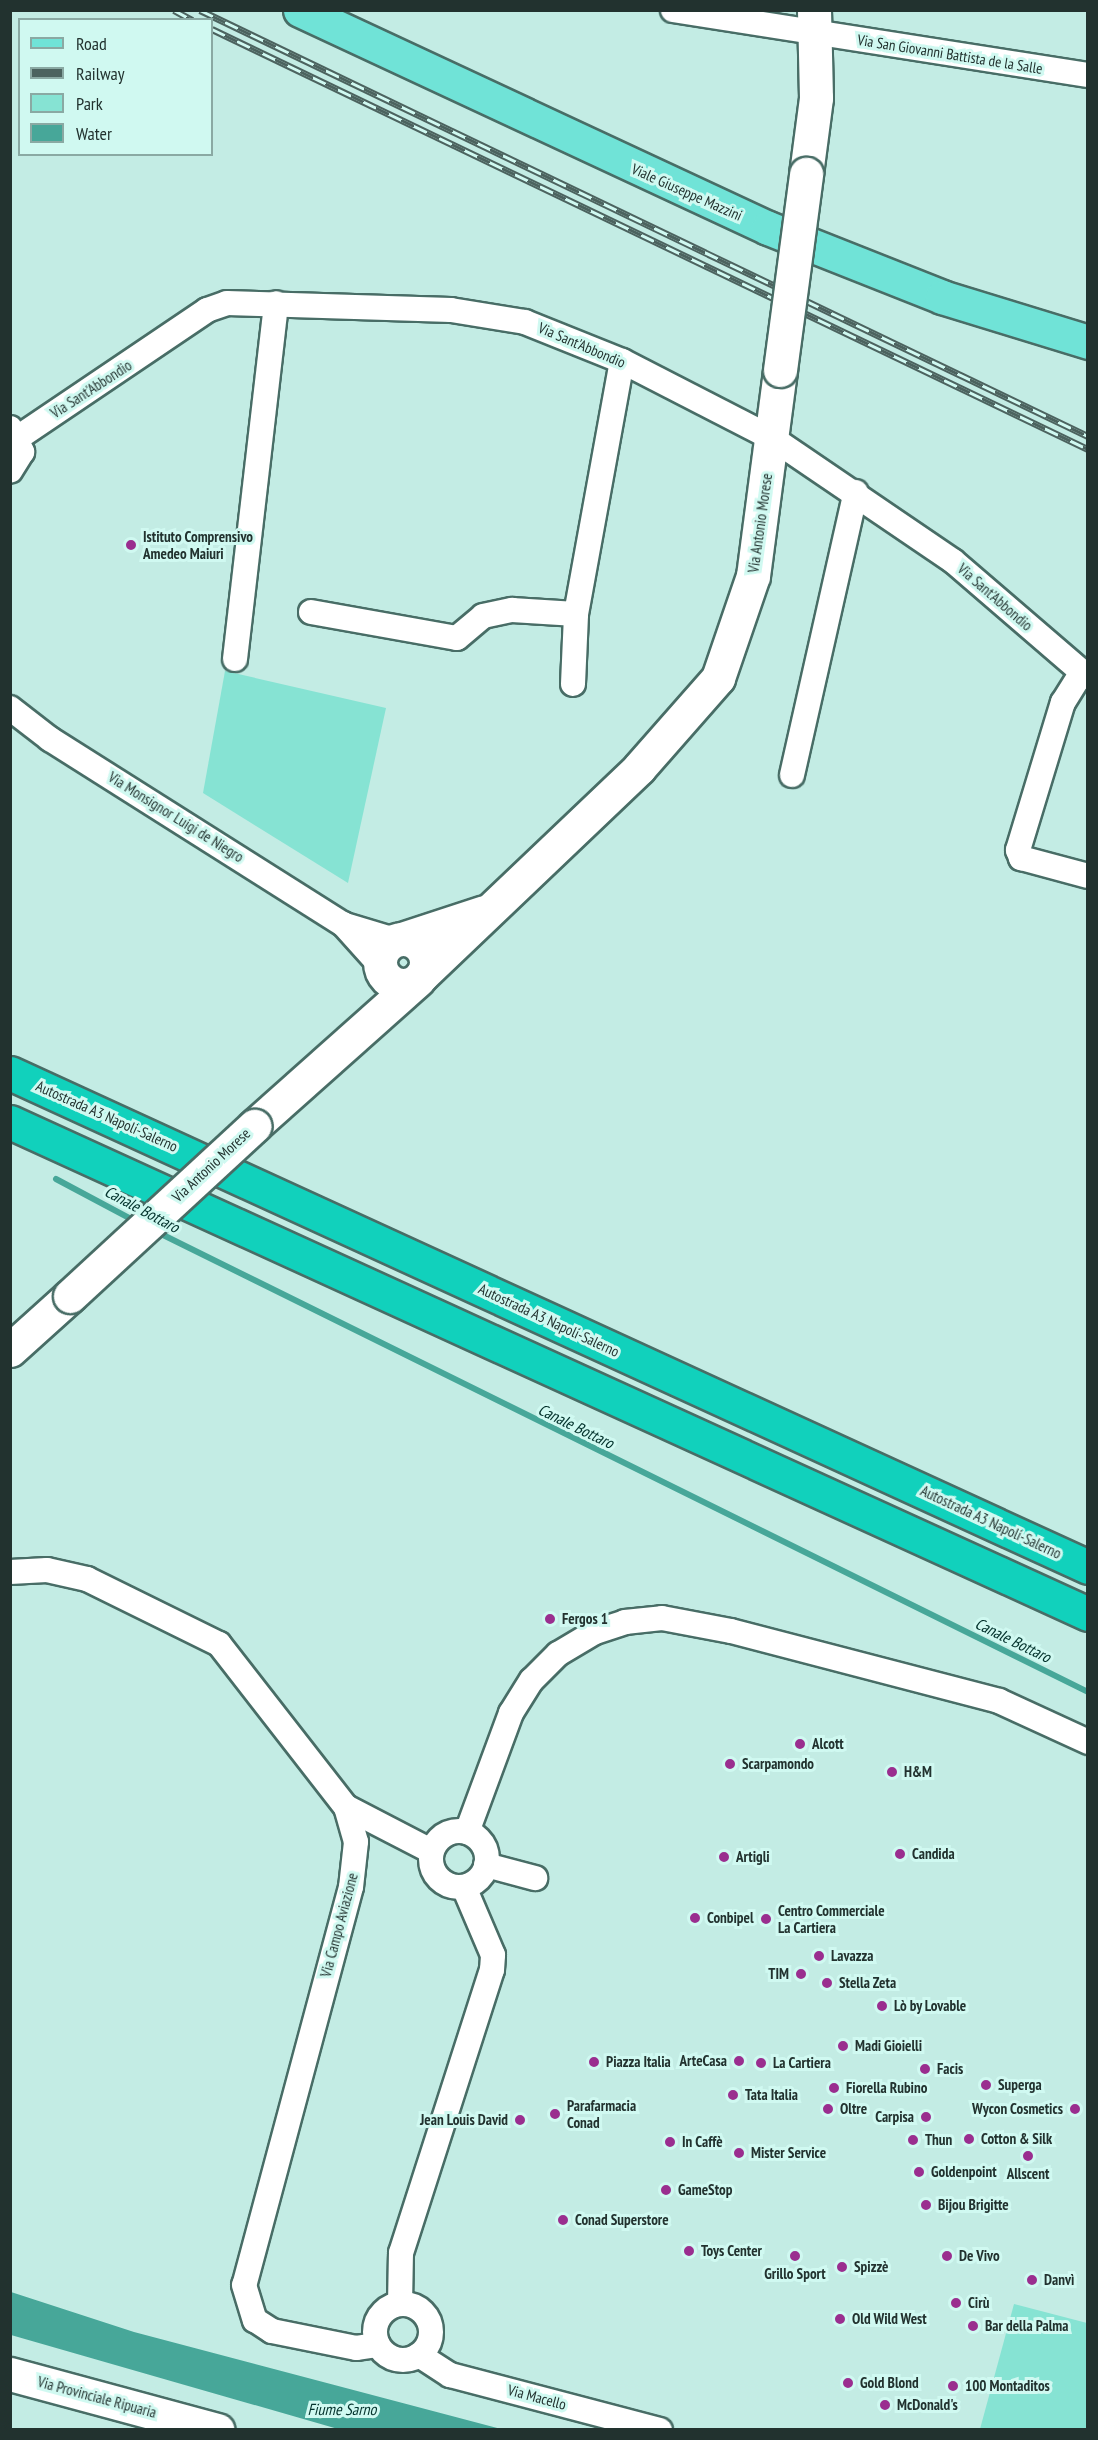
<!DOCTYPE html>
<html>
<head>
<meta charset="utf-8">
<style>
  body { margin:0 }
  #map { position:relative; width:1098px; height:2440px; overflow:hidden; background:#c3ece4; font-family:"PT Sans Narrow",sans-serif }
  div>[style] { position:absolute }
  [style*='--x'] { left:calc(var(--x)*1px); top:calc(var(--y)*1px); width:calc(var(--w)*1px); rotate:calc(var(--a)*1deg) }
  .green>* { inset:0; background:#86e3d3 }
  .water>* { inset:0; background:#47a799 }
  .stream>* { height:6px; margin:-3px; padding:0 3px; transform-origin:3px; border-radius:3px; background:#47a799 }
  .roads { filter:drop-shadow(2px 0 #486d66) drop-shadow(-2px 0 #486d66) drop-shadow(0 2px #486d66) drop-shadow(0 -2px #486d66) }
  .street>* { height:24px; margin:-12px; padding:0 12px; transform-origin:12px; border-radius:12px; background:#fff }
  .street>.ring { margin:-12px; padding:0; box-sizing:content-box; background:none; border:24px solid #fff; border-radius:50% }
  .secondary>* { height:33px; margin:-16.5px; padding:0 16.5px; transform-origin:16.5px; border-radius:16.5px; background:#fff }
  .secondary>.ring { margin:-16.5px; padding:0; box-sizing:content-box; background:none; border:33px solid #fff; border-radius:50% }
  .primary>* { height:33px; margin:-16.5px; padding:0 16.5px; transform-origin:16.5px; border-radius:16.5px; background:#70e3d7 }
  .highway>* { height:33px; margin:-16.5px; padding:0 16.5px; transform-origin:16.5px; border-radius:16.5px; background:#11d1bc }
  .rail>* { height:7px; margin-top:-3.5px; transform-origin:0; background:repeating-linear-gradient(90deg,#d0f9f1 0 14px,#4c635f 0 28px); box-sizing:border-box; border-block:2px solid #4c635f }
  .bridges { filter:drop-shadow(2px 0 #486d66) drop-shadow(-2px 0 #486d66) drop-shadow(0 2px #486d66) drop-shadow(0 -2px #486d66) }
  .secondary-bridge>* { height:33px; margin:-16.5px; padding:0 16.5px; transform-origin:16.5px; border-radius:16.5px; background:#fff }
  .dots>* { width:16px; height:16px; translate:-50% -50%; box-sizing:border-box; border:3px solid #d0f9f1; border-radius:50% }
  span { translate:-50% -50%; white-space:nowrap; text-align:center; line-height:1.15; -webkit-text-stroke:6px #d0f9f1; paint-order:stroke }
  .street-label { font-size:15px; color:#22322f }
  .poi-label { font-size:15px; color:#22322f; font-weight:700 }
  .left { translate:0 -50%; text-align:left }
  .right { translate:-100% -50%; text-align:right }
  .water-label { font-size:16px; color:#03322c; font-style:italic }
  .frame { position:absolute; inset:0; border:12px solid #22322f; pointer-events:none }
  .legend { position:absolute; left:18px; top:18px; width:195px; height:138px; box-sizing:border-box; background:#d0f9f1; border:2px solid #8aa9a3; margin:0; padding:8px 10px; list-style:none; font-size:18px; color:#22322f }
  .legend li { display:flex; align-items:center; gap:12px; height:30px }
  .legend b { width:30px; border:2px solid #8aa9a3 }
</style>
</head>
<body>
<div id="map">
  <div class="green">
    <div style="clip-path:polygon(225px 671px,386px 708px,348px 883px,203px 793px)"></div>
    <div style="clip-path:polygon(1014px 2304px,1087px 2323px,1087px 2429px,980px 2429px)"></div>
  </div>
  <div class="water">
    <div style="clip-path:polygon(11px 2292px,134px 2332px,501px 2429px,338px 2429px,11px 2335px)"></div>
  </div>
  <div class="stream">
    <div style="--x:56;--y:1179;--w:89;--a:28"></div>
    <div style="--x:155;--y:1231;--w:1041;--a:26.29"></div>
  </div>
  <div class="roads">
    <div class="street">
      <div style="--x:673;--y:10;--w:420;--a:8.9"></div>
      <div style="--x:10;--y:428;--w:27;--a:63"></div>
      <div style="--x:22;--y:452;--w:22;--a:122"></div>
      <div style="--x:19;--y:437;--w:227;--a:-34"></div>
      <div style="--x:207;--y:310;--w:21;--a:-19"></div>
      <div style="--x:227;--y:303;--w:224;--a:1.8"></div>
      <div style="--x:451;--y:310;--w:75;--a:9.2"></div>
      <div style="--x:525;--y:322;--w:105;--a:21.9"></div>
      <div style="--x:622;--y:361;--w:169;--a:27.2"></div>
      <div style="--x:772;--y:438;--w:219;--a:34.2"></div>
      <div style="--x:953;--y:561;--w:178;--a:40.7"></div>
      <div style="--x:311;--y:612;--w:148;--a:10.1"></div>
      <div style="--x:457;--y:638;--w:34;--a:-40"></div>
      <div style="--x:483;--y:616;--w:30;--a:-12"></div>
      <div style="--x:512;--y:610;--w:64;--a:3.6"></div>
      <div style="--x:576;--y:614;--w:257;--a:-79.7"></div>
      <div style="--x:235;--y:659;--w:358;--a:-83.4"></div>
      <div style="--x:1082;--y:672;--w:36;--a:122"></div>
      <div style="--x:1063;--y:702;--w:155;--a:106.9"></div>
      <div style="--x:1018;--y:850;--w:9;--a:69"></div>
      <div style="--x:1021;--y:858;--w:69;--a:15"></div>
      <div style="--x:573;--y:684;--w:70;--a:-87.5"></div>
      <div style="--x:10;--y:708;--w:51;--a:37.8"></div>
      <div style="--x:50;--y:739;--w:347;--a:32.3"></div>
      <div style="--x:343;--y:924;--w:54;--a:48"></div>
      <div style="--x:792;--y:775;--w:290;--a:-77.3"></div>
      <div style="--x:345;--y:925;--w:52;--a:16.7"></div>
      <div style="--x:10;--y:1572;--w:37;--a:-3"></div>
      <div style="--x:47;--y:1570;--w:41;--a:12.7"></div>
      <div style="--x:87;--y:1579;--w:147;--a:26.2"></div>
      <div style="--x:219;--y:1644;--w:207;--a:52.1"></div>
      <div style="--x:346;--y:1807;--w:36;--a:74"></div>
      <div style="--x:356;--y:1842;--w:45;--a:96.3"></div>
      <div style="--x:351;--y:1887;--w:412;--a:105"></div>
      <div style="--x:244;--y:2285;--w:37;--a:73"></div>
      <div style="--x:255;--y:2320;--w:20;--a:33"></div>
      <div style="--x:272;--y:2331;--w:86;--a:11.4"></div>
      <div style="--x:356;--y:2348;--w:22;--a:-8"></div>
      <div style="--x:346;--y:1807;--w:96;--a:27.4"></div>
      <div class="ring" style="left:431px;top:1831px;width:32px;height:32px"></div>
      <div style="--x:467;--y:1832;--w:127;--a:-69.7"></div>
      <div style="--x:511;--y:1713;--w:39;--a:-58"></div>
      <div style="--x:532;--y:1680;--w:37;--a:-45"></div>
      <div style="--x:558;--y:1654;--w:43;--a:-30.7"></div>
      <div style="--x:595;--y:1632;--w:32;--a:-18"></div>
      <div style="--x:625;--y:1622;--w:37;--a:-6"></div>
      <div style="--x:662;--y:1618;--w:70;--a:10.7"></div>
      <div style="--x:731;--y:1631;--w:277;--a:14.6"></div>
      <div style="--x:999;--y:1701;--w:98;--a:24.7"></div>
      <div style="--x:486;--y:1865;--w:51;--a:14.9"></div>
      <div class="ring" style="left:375px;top:2304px;width:32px;height:32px"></div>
      <div style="--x:400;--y:2304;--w:51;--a:-88.9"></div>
      <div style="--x:401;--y:2253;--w:297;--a:-72.2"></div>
      <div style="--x:492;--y:1970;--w:15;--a:-86"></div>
      <div style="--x:493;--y:1955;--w:74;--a:-113.1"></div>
      <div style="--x:419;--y:2355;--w:37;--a:33"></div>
      <div style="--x:450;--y:2375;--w:217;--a:14.7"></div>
    </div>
    <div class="secondary">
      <div style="--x:806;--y:174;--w:77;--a:-82.5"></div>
      <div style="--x:816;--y:98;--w:88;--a:-91.3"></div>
      <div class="ring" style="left:380px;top:939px;width:13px;height:13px"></div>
      <div style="--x:402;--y:939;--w:86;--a:-18.2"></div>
      <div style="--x:422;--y:975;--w:300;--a:-43.6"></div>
      <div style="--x:639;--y:768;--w:120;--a:-48.7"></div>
      <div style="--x:718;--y:678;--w:108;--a:-71.1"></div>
      <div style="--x:753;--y:576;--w:208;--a:-82.5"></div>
      <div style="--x:254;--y:1126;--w:218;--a:-41.7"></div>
      <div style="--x:10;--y:1350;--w:81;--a:-42"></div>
      <div style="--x:10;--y:2374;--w:215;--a:15.1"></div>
    </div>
    <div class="primary">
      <div style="--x:300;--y:10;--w:516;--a:24.98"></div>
      <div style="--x:768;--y:228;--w:187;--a:21.6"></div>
      <div style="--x:942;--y:297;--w:153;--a:17.1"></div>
    </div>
    <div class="highway">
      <div style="--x:10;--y:1073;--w:1186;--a:24.62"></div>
      <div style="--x:10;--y:1122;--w:1185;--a:24.53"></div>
    </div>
  </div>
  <div class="rail">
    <div style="--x:174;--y:10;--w:21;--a:29"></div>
    <div style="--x:200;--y:10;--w:985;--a:25.63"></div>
    <div style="--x:212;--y:29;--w:971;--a:25.62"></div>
  </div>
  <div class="bridges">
    <div class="secondary-bridge">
      <div style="--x:780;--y:370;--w:198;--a:-82.4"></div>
      <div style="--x:70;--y:1296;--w:251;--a:-42.7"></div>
    </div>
  </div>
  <div class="dots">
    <div style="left:131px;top:545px;background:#9a2e8f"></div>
    <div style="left:550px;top:1619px;background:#9a2e8f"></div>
    <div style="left:800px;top:1744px;background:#9a2e8f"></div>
    <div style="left:730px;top:1764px;background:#9a2e8f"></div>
    <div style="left:892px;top:1772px;background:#9a2e8f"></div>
    <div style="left:900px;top:1854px;background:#9a2e8f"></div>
    <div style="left:724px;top:1857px;background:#9a2e8f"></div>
    <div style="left:695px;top:1918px;background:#9a2e8f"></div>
    <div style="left:766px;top:1919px;background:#9a2e8f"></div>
    <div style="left:819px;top:1956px;background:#9a2e8f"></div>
    <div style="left:801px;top:1974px;background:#9a2e8f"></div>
    <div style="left:827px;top:1983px;background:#9a2e8f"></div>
    <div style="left:882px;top:2006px;background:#9a2e8f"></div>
    <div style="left:843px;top:2046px;background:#9a2e8f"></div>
    <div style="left:739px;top:2061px;background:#9a2e8f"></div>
    <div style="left:594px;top:2062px;background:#9a2e8f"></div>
    <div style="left:761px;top:2063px;background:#9a2e8f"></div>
    <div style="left:925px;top:2069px;background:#9a2e8f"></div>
    <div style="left:986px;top:2085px;background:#9a2e8f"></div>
    <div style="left:834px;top:2088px;background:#9a2e8f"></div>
    <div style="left:733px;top:2095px;background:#9a2e8f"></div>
    <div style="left:828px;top:2109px;background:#9a2e8f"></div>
    <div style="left:1075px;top:2109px;background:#9a2e8f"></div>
    <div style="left:555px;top:2114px;background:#9a2e8f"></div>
    <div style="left:926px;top:2117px;background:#9a2e8f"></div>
    <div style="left:520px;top:2120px;background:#9a2e8f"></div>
    <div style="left:969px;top:2139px;background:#9a2e8f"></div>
    <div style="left:913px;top:2140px;background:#9a2e8f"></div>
    <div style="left:670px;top:2142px;background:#9a2e8f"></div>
    <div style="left:739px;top:2153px;background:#9a2e8f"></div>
    <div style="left:1028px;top:2156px;background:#9a2e8f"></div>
    <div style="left:919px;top:2172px;background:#9a2e8f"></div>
    <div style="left:666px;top:2190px;background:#9a2e8f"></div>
    <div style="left:926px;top:2205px;background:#9a2e8f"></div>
    <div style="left:563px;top:2220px;background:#9a2e8f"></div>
    <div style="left:689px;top:2251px;background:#9a2e8f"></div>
    <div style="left:795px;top:2256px;background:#9a2e8f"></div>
    <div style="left:947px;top:2256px;background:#9a2e8f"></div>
    <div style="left:842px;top:2267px;background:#9a2e8f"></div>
    <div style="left:1032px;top:2280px;background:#9a2e8f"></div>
    <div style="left:956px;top:2303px;background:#9a2e8f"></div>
    <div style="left:840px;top:2319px;background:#9a2e8f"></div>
    <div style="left:973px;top:2326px;background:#9a2e8f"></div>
    <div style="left:848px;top:2383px;background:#9a2e8f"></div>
    <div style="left:953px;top:2386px;background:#9a2e8f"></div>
    <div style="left:885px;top:2405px;background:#9a2e8f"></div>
  </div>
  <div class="street-label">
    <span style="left:950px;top:54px;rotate:9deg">Via San Giovanni Battista de la Salle</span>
    <span style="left:687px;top:192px;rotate:24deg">Viale Giuseppe Mazzini</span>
    <span style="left:582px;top:345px;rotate:23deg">Via Sant'Abbondio</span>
    <span style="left:91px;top:389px;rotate:-33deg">Via Sant'Abbondio</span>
    <span style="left:760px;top:523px;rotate:-82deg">Via Antonio Morese</span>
    <span style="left:995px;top:597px;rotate:41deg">Via Sant'Abbondio</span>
    <span style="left:176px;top:817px;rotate:32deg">Via Monsignor Luigi de Niegro</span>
    <span style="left:107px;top:1116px;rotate:24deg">Autostrada A3 Napoli-Salerno</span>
    <span style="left:211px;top:1165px;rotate:-43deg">Via Antonio Morese</span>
    <span style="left:549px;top:1320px;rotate:25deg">Autostrada A3 Napoli-Salerno</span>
    <span style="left:991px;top:1522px;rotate:25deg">Autostrada A3 Napoli-Salerno</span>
    <span style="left:339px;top:1925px;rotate:-75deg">Via Campo Aviazione</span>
    <span style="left:97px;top:2397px;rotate:15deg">Via Provinciale Ripuaria</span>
    <span style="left:537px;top:2397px;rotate:15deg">Via Macello</span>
  </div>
  <div class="poi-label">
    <span class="left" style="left:143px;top:545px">Istituto Comprensivo<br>Amedeo Maiuri</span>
    <span class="left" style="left:562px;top:1619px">Fergos 1</span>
    <span class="left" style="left:812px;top:1744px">Alcott</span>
    <span class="left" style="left:742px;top:1764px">Scarpamondo</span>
    <span class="left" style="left:904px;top:1772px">H&amp;M</span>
    <span class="left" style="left:912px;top:1854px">Candida</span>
    <span class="left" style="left:736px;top:1857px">Artigli</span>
    <span class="left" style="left:778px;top:1919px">Centro Commerciale<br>La Cartiera</span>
    <span class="left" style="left:707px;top:1918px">Conbipel</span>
    <span class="left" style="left:831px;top:1956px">Lavazza</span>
    <span class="right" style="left:789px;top:1974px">TIM</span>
    <span class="left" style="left:839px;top:1983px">Stella Zeta</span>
    <span class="left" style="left:894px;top:2006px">Lò by Lovable</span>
    <span class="left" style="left:855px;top:2046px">Madi Gioielli</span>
    <span class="right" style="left:727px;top:2061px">ArteCasa</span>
    <span class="left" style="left:606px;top:2062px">Piazza Italia</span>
    <span class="left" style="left:773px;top:2063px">La Cartiera</span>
    <span class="left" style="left:937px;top:2069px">Facis</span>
    <span class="left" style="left:998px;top:2085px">Superga</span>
    <span class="left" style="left:846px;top:2088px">Fiorella Rubino</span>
    <span class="left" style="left:745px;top:2095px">Tata Italia</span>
    <span class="left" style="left:567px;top:2114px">Parafarmacia<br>Conad</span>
    <span class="left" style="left:840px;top:2109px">Oltre</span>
    <span class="right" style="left:1063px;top:2109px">Wycon Cosmetics</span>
    <span class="right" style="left:914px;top:2117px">Carpisa</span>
    <span class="right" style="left:508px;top:2120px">Jean Louis David</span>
    <span class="left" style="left:981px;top:2139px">Cotton &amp; Silk</span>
    <span class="left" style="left:925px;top:2140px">Thun</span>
    <span class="left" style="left:682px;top:2142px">In Caffè</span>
    <span class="left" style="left:751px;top:2153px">Mister Service</span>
    <span class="left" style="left:931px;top:2172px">Goldenpoint</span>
    <span style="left:1028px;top:2174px">Allscent</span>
    <span class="left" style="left:678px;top:2190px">GameStop</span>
    <span class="left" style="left:938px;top:2205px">Bijou Brigitte</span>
    <span class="left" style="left:575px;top:2220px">Conad Superstore</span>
    <span class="left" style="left:701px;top:2251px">Toys Center</span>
    <span class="left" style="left:959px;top:2256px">De Vivo</span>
    <span class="left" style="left:854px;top:2267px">Spizzè</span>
    <span style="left:795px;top:2274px">Grillo Sport</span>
    <span class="left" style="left:1044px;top:2280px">Danvì</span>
    <span class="left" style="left:968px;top:2303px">Cirù</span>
    <span class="left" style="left:852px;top:2319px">Old Wild West</span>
    <span class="left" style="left:985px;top:2326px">Bar della Palma</span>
    <span class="left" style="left:860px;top:2383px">Gold Blond</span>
    <span class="left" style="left:965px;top:2386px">100 Montaditos</span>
    <span class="left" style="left:897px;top:2405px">McDonald's</span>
  </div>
  <div class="water-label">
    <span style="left:142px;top:1209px;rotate:28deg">Canale Bottaro</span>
    <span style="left:576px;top:1426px;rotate:26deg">Canale Bottaro</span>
    <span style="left:1013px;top:1640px;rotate:26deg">Canale Bottaro</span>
    <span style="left:342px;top:2409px">Fiume Sarno</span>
  </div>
  <div class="frame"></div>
  <ul class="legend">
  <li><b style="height:8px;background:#70e3d7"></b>Road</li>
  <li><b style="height:8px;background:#4c635f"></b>Railway</li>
  <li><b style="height:16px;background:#86e3d3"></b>Park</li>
  <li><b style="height:16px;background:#47a799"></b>Water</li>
  </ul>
</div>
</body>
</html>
